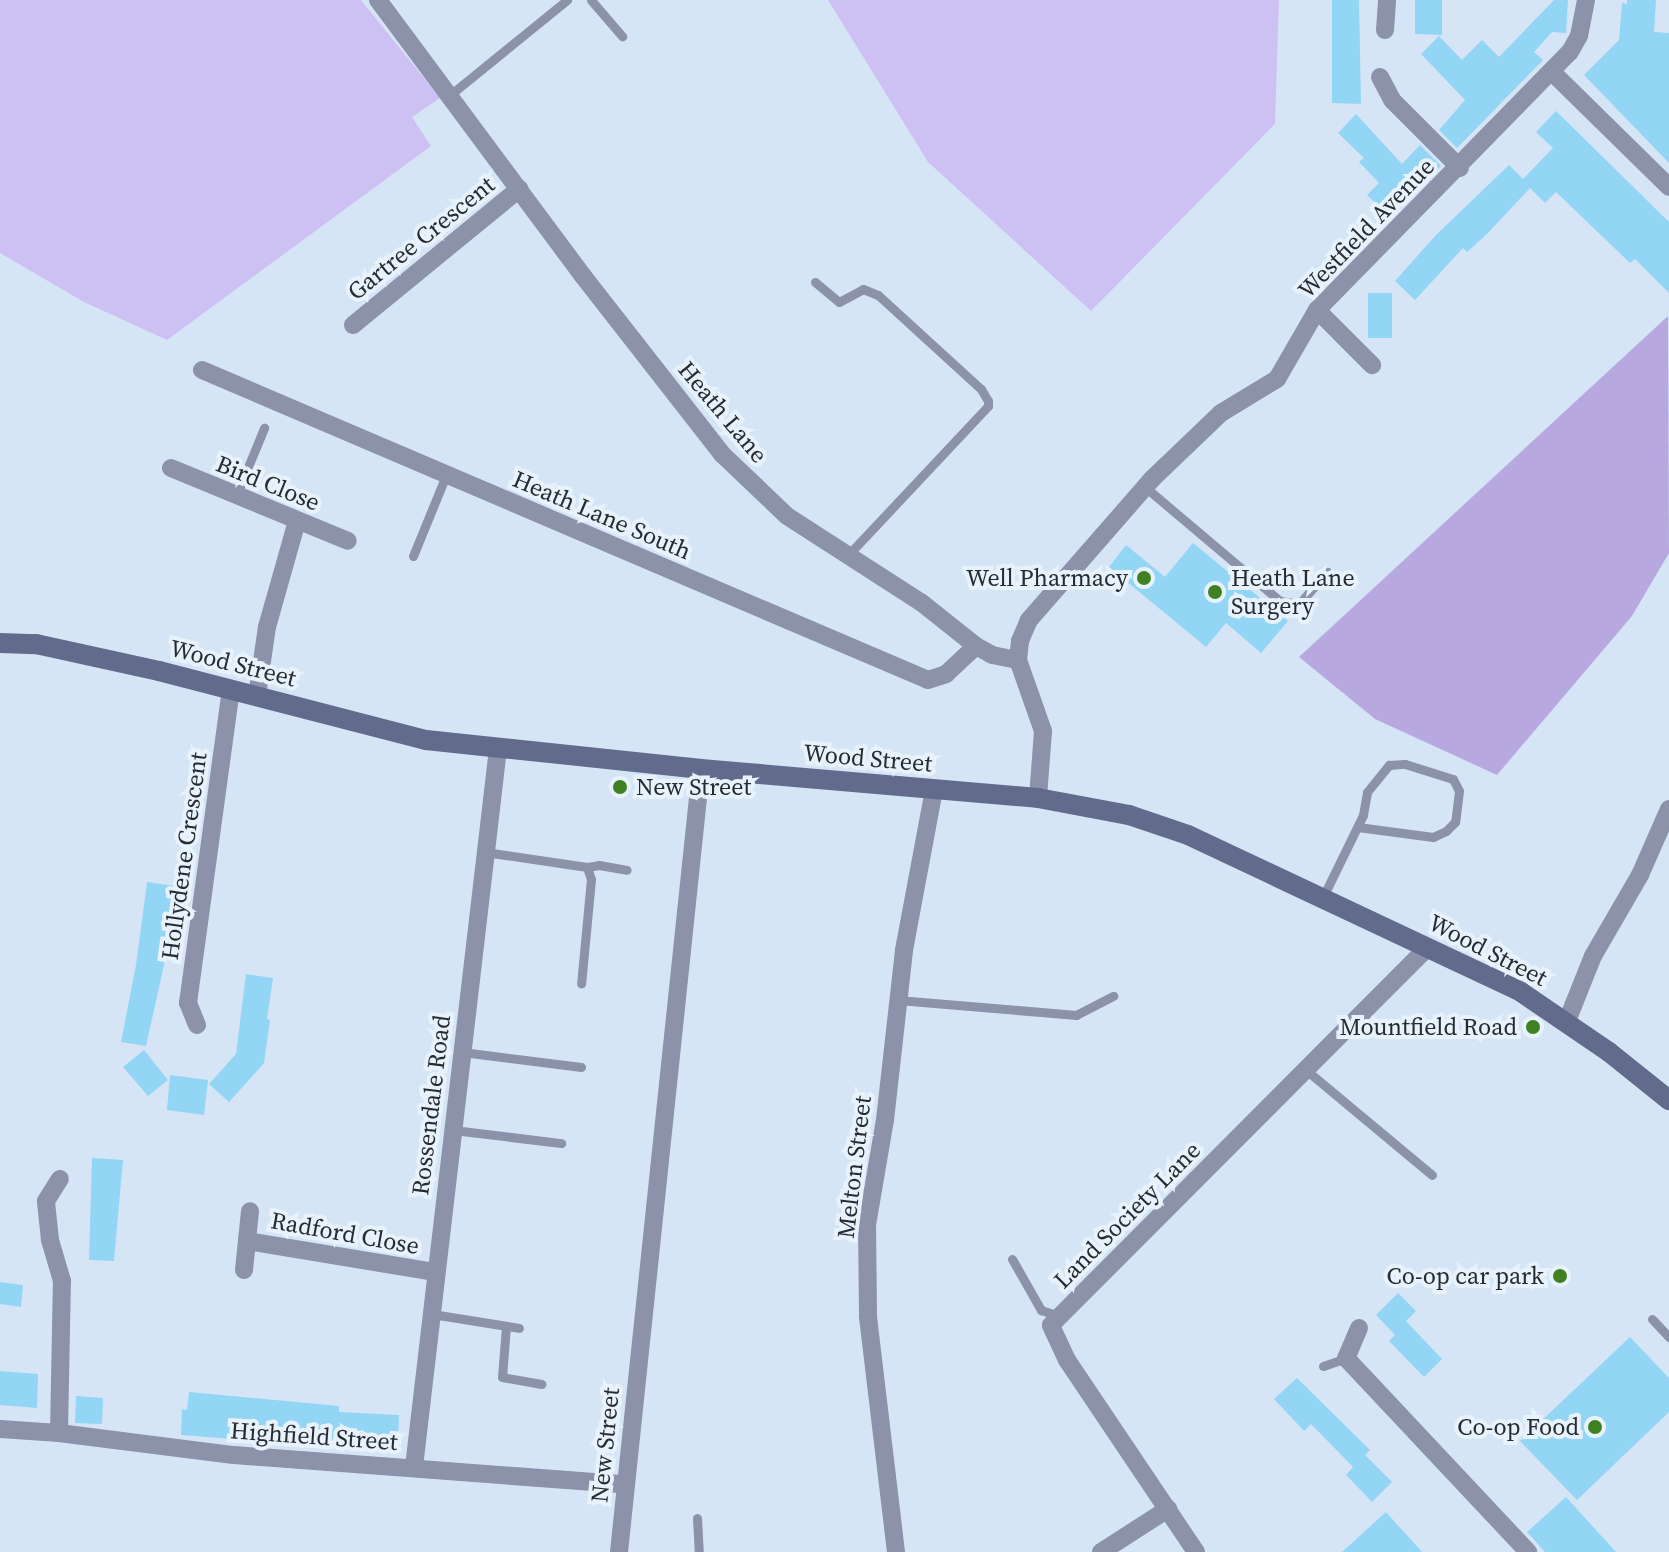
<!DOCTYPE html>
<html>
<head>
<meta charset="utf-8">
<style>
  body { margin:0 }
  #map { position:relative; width:1669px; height:1552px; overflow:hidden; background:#d6e5f6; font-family:"Source Serif 4",serif }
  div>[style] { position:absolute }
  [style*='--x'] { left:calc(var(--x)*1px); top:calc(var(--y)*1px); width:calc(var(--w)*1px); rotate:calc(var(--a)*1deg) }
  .green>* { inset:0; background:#cdc1f3 }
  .forest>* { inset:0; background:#b7a9e0 }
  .building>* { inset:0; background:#93d5f4 }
  .lane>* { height:9px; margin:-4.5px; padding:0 4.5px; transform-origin:4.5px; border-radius:4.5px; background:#8b92a9 }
  .street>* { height:18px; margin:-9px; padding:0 9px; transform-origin:9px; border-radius:9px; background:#8b92a9 }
  .secondary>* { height:20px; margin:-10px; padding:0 10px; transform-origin:10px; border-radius:10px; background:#626b8c }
  .dots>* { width:22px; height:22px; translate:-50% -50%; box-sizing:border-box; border:4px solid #e8f2fc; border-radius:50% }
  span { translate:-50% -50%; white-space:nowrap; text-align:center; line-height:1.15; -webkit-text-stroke:8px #e8f2fc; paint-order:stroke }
  .street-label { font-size:24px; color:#252b31 }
  .poi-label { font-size:24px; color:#252b31 }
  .right { translate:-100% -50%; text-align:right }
  .left { translate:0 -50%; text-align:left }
</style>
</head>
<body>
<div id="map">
  <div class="green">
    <div style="clip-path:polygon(0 0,361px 0,440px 98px,412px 117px,431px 146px,167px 340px,84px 302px,0 253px)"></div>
    <div style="clip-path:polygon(828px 0,1279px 0,1275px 124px,1091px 311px,928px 162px)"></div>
  </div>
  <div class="forest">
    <div style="clip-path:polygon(1668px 316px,1669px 553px,1632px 616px,1497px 775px,1375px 719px,1299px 657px)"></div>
  </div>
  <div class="building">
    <div style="clip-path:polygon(1332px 0,1359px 0,1361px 104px,1332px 103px)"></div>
    <div style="clip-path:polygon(1415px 0,1442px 0,1442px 35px,1415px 34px)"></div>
    <div style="clip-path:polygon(1554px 0,1568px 0,1566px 33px,1552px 32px,1534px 52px,1543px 60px,1457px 148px,1439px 130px,1465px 100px,1421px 54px,1439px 36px,1462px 60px,1482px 40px,1499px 57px)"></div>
    <div style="clip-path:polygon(1627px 0,1656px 0,1654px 32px,1669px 33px,1669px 163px,1584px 75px,1619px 40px,1622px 3px,1627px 4px)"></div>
    <div style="clip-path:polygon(1556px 111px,1669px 222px,1669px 293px,1635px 259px,1630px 263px,1556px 192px,1545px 203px,1530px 188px,1488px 233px,1467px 252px,1463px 248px,1415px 300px,1395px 281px,1436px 235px,1509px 165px,1523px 179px,1553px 148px,1536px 132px)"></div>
    <div style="clip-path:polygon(1356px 114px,1402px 164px,1420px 145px,1441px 166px,1390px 217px,1367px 195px,1379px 183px,1359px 162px,1364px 158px,1338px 133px)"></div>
    <div style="clip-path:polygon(1368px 293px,1392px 293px,1392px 338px,1368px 338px)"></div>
    <div style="clip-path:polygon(1193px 543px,1288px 621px,1261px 653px,1226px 623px,1206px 647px,1109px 567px,1126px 545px,1165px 577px)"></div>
    <div style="clip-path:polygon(147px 882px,175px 886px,164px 965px,146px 1046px,121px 1042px,136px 965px)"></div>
    <div style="clip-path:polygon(246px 974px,273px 978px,267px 1019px,270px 1020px,264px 1063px,229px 1102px,209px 1084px,236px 1054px)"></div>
    <div style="clip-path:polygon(144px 1050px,168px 1080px,148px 1096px,123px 1067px)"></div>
    <div style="clip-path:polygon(170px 1075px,208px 1080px,204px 1115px,167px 1110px)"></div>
    <div style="clip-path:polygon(92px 1158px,123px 1160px,114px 1261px,89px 1260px)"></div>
    <div style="clip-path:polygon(0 1282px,23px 1285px,21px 1307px,0 1304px)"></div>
    <div style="clip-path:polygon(1398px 1293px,1416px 1311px,1406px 1321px,1442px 1359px,1424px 1377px,1389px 1341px,1395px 1335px,1376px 1315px)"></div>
    <div style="clip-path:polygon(1630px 1337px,1669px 1378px,1669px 1412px,1577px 1500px,1520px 1441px)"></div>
    <div style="clip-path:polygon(0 1371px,38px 1374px,37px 1408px,0 1405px)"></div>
    <div style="clip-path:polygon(1297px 1378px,1370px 1450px,1365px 1455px,1392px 1482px,1372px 1502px,1346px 1475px,1353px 1467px,1311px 1424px,1304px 1431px,1274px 1399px)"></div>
    <div style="clip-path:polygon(189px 1392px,339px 1406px,339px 1412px,399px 1415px,398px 1442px,336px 1440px,335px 1447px,181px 1435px,182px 1409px,187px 1410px)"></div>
    <div style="clip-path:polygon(76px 1396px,103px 1398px,102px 1424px,75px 1423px)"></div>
    <div style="clip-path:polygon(1566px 1497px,1616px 1552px,1545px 1552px,1527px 1532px)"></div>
    <div style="clip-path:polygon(1386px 1512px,1422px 1552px,1342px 1552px)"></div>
  </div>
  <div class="lane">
    <div style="--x:591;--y:0;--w:48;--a:49.3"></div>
    <div style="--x:450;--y:95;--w:151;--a:-39.1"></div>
    <div style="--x:815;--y:282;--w:31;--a:40"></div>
    <div style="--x:839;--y:302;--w:27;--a:-28"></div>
    <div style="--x:863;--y:289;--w:16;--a:22"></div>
    <div style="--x:878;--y:295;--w:139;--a:42.4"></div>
    <div style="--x:981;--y:389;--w:14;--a:60"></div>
    <div style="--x:988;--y:401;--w:5;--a:90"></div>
    <div style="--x:988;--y:406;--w:206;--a:133.2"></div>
    <div style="--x:1145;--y:487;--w:177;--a:40.2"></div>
    <div style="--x:1280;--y:601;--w:19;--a:9"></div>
    <div style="--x:1299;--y:604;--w:43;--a:-48.8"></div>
    <div style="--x:236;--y:496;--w:74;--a:-67.6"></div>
    <div style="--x:413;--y:556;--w:87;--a:-67.8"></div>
    <div style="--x:485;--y:852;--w:103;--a:8.4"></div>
    <div style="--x:587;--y:867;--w:13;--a:72"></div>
    <div style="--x:591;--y:879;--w:105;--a:95.4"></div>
    <div style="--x:587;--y:867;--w:12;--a:-9"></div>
    <div style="--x:599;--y:865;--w:28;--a:10"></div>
    <div style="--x:1322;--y:899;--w:93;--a:-64"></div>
    <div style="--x:1363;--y:815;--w:23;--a:-80"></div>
    <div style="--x:1367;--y:792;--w:35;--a:-51"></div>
    <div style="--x:1389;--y:765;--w:16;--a:-4"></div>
    <div style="--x:1405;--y:764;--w:50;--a:17.4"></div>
    <div style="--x:1453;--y:779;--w:13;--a:63"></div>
    <div style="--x:1459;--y:791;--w:31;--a:97"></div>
    <div style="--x:1455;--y:822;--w:13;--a:135"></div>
    <div style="--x:1446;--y:831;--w:14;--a:155"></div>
    <div style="--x:1433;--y:837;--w:76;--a:-172.4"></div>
    <div style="--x:898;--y:1000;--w:179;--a:4.8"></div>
    <div style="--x:1076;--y:1015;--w:42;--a:-27.2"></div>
    <div style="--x:462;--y:1052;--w:120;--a:7.2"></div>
    <div style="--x:1306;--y:1070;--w:164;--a:39.8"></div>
    <div style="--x:453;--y:1130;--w:109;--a:6.9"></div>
    <div style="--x:1012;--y:1259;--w:59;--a:60.4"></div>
    <div style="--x:1041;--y:1310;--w:20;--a:18"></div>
    <div style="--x:432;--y:1314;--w:88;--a:9.1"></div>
    <div style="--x:1652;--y:1319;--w:25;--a:47"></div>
    <div style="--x:506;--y:1326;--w:51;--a:94.5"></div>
    <div style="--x:502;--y:1377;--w:40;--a:10"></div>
    <div style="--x:1323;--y:1366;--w:24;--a:-19"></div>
    <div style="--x:697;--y:1518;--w:34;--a:87"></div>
  </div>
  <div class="street">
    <div style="--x:378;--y:0;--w:344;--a:53.4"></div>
    <div style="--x:583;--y:276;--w:227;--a:52"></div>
    <div style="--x:723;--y:455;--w:88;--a:43.6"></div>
    <div style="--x:787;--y:516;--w:161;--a:32.8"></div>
    <div style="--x:922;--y:603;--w:69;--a:38.5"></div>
    <div style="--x:976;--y:646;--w:18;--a:29"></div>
    <div style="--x:992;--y:655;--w:26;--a:11"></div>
    <div style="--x:1018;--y:660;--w:75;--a:70.6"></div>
    <div style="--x:1043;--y:731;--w:67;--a:94.3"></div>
    <div style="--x:1385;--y:30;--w:30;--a:-86"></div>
    <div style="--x:1552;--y:72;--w:164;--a:44.5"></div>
    <div style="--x:1380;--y:77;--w:26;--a:62"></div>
    <div style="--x:1392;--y:100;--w:96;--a:45"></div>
    <div style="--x:1317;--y:310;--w:78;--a:45"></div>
    <div style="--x:353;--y:325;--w:215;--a:-39.3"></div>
    <div style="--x:202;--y:370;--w:789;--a:23.12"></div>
    <div style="--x:928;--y:680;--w:19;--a:-18"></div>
    <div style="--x:946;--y:674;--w:41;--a:-43"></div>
    <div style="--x:171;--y:468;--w:191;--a:22.4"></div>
    <div style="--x:1018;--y:660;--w:19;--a:-84"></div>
    <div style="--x:1020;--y:641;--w:23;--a:-67"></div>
    <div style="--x:1029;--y:620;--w:187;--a:-48.9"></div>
    <div style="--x:1152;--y:479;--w:95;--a:-43.7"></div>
    <div style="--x:1221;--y:413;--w:66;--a:-31.3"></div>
    <div style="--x:1277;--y:379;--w:80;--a:-59.9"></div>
    <div style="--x:1317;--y:310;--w:361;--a:-45.6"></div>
    <div style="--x:1570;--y:52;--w:18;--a:-61"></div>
    <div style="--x:1579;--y:36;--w:37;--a:-79"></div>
    <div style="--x:257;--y:696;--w:70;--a:-81.8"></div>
    <div style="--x:267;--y:627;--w:110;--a:-74.2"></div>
    <div style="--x:1567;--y:1021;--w:70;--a:-68.2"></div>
    <div style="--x:1593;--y:956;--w:94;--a:-59.9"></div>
    <div style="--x:1640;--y:875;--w:72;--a:-66.3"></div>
    <div style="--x:197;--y:1025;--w:24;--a:-112"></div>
    <div style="--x:188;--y:1003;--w:315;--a:-82.2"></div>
    <div style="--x:247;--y:1241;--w:191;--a:9.4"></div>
    <div style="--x:244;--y:1270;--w:59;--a:-84.2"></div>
    <div style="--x:1359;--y:1328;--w:33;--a:113"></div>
    <div style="--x:1346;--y:1358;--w:266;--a:46.8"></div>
    <div style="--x:0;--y:1429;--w:59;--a:3.9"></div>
    <div style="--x:59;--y:1433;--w:176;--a:7.2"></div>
    <div style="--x:234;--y:1455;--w:391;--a:4.3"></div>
    <div style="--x:59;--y:1433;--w:152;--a:-88.9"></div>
    <div style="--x:62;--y:1281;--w:43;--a:-106.3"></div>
    <div style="--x:50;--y:1240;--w:39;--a:-96"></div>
    <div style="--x:46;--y:1201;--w:26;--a:-58"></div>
    <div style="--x:414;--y:1467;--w:723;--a:-83.33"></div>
    <div style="--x:619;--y:1552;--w:787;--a:-84.02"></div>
    <div style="--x:896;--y:1552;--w:238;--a:-96.8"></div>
    <div style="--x:868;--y:1316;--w:91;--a:-90.6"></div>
    <div style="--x:867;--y:1225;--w:107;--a:-80.3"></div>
    <div style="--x:885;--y:1120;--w:171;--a:-83.6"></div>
    <div style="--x:904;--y:950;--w:163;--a:-79.4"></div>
    <div style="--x:1101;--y:1552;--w:80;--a:-32.7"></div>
    <div style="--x:1196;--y:1552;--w:231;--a:-123.9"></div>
    <div style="--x:1067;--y:1360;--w:38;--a:-115"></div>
    <div style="--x:1051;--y:1325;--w:532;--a:-45.08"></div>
  </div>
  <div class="secondary">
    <div style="--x:0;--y:643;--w:36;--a:2"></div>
    <div style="--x:36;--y:644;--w:126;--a:12.4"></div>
    <div style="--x:159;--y:671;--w:276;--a:14.5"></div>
    <div style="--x:426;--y:740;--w:277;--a:6"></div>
    <div style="--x:701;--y:769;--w:338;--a:4.9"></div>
    <div style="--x:1038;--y:798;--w:93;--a:10.6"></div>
    <div style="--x:1129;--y:815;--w:62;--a:18.7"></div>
    <div style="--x:1188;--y:835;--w:368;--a:25.2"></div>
    <div style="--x:1521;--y:992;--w:107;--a:34.3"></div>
    <div style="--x:1609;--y:1052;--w:77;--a:38.7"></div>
  </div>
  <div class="dots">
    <div style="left:1144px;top:578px;background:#3f8020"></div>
    <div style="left:1215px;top:592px;background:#3f8020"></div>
    <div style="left:620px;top:787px;background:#3f8020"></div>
    <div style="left:1533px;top:1027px;background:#3f8020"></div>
    <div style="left:1560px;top:1276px;background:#3f8020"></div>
    <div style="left:1595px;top:1427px;background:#3f8020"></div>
  </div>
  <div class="street-label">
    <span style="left:1366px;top:228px;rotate:-46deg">Westfield Avenue</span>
    <span style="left:421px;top:238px;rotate:-39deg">Gartree Crescent</span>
    <span style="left:723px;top:412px;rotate:50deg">Heath Lane</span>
    <span style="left:268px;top:483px;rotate:22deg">Bird Close</span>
    <span style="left:602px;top:515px;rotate:23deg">Heath Lane South</span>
    <span style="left:233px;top:663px;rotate:14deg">Wood Street</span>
    <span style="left:868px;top:758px;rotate:5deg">Wood Street</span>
    <span style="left:184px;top:856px;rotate:-82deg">Hollydene Crescent</span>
    <span style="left:1488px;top:950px;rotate:27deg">Wood Street</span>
    <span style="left:431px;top:1105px;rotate:-83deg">Rossendale Road</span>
    <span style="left:854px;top:1167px;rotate:-83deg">Melton Street</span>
    <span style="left:1127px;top:1215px;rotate:-45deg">Land Society Lane</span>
    <span style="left:345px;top:1233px;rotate:10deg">Radford Close</span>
    <span style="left:314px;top:1436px;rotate:4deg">Highfield Street</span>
    <span style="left:605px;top:1445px;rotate:-84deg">New Street</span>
  </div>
  <div class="poi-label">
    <span class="right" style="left:1128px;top:578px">Well Pharmacy</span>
    <span class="left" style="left:1231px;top:592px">Heath Lane<br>Surgery</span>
    <span class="left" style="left:636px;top:787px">New Street</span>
    <span class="right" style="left:1517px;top:1027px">Mountfield Road</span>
    <span class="right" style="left:1544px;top:1276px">Co-op car park</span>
    <span class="right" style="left:1579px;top:1427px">Co-op Food</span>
  </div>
</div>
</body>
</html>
